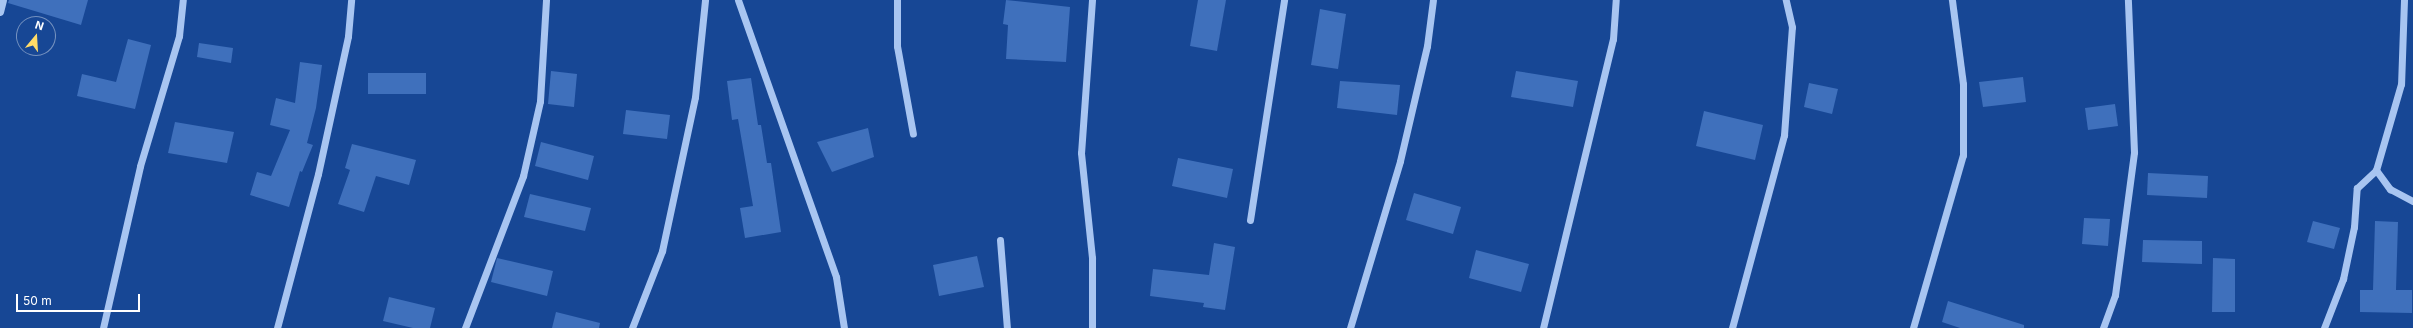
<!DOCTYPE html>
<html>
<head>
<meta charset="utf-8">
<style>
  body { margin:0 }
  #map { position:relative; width:2413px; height:328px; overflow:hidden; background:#174795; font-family:Inter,sans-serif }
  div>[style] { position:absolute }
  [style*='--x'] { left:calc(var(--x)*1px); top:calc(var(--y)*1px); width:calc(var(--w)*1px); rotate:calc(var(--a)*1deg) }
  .building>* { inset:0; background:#3f70bc }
  .minor>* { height:7px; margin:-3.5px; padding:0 3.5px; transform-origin:3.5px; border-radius:3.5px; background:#a8c5f1 }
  span { translate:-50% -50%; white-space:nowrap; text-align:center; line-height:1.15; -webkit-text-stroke:3px #174795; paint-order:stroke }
  .north { position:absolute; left:16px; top:16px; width:40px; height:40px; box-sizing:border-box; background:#174795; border:1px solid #7491bf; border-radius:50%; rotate:18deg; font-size:11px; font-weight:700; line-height:16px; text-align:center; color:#fff }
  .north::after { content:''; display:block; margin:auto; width:14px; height:18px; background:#ffdb68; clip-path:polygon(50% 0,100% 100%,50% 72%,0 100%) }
  .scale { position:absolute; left:16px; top:294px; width:124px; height:18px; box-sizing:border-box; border:2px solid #fff; border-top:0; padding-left:5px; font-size:12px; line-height:14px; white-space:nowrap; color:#fff; -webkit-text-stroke:3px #174795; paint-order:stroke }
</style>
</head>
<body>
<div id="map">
  <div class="building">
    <div style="clip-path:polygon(9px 0,88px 0,81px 25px,8px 3px)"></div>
    <div style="clip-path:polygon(1006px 0,1070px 7px,1066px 62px,1006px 59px,1008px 25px,1003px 24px)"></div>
    <div style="clip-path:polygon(1198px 0,1226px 0,1217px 51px,1190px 46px)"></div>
    <div style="clip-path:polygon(1320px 9px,1346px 14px,1338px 69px,1311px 65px)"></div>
    <div style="clip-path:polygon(128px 39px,151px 45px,135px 109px,77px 96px,82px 74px,116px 82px)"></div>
    <div style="clip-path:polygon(199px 43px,233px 48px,231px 63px,197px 57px)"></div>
    <div style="clip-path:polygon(300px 62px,322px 65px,316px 108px,307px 143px,313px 145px,302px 172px,300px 171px,289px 207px,250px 195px,257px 172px,271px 176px,290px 130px,270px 125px,276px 98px,295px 103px)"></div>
    <div style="clip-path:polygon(551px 71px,577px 74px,574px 107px,548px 104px)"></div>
    <div style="clip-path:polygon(1516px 71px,1578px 81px,1573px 107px,1511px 97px)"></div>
    <div style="clip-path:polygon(368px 73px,426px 73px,426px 94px,368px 94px)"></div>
    <div style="clip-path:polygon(2023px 77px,2026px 102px,1983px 107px,1979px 82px)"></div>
    <div style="clip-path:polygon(751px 78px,758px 125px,761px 125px,767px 163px,771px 163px,781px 232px,745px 238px,740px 208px,753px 206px,738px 119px,732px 120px,727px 81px)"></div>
    <div style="clip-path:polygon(1340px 81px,1400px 85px,1397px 115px,1337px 108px)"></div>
    <div style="clip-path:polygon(1809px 83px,1838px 89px,1832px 114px,1804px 107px)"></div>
    <div style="clip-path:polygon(2115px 104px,2118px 126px,2088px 130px,2085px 108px)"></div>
    <div style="clip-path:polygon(626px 110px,670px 115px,667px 139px,623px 134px)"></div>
    <div style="clip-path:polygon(1704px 111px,1763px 125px,1755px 160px,1696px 146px)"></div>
    <div style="clip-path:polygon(175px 122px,234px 132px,227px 163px,168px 153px)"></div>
    <div style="clip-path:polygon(868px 128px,874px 157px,832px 172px,817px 142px)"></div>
    <div style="clip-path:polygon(541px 142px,594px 156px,588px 180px,535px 166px)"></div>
    <div style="clip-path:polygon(352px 144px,416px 160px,409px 185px,376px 176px,364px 212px,338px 204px,350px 170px,345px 168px)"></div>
    <div style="clip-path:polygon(1178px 158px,1233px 169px,1227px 198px,1172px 186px)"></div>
    <div style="clip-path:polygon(2148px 173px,2208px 176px,2207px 198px,2147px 195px)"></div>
    <div style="clip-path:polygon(1414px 193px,1461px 207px,1453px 234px,1406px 220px)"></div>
    <div style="clip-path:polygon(530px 194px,591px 208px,585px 231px,524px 217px)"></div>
    <div style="clip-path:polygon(2084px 218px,2110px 219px,2108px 246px,2082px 244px)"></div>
    <div style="clip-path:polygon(2313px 221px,2340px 228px,2334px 249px,2307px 242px)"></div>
    <div style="clip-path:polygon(2375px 221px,2398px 222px,2396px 290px,2412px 290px,2412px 313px,2360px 312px,2360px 290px,2373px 290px)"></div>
    <div style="clip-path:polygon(2143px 240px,2202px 241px,2202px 264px,2142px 262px)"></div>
    <div style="clip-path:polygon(1214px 243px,1235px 247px,1225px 310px,1203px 307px,1204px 303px,1150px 296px,1153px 269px,1209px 275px)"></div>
    <div style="clip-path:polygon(1476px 250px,1529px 264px,1521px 292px,1469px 278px)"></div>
    <div style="clip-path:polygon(977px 256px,984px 287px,939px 296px,933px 265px)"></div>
    <div style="clip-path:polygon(497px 258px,553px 271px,547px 296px,491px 282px)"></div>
    <div style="clip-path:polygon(2213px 258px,2235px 259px,2235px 312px,2212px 312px)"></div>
    <div style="clip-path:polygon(389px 297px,435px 308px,430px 328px,413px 328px,383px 321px)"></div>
    <div style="clip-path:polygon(1948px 301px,2024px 325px,2024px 328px,1960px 328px,1942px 322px)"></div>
    <div style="clip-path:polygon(556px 312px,600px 323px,599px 328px,552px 328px)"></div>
  </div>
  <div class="minor">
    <div style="--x:738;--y:0;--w:294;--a:70.5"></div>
    <div style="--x:836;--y:277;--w:52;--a:81.1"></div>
    <div style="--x:897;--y:0;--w:46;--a:90"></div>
    <div style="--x:897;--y:46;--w:89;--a:79.7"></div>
    <div style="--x:1092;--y:0;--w:153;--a:94.1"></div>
    <div style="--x:1081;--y:153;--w:106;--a:84"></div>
    <div style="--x:1092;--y:258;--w:70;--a:90"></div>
    <div style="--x:2404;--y:0;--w:84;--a:92"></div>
    <div style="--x:2401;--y:84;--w:90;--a:106.2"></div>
    <div style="--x:2376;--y:170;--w:24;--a:54"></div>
    <div style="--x:2390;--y:189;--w:26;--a:28"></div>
    <div style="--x:0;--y:12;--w:12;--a:-76"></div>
    <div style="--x:1250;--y:220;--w:223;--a:-81.2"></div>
    <div style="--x:1000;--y:240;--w:88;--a:85.5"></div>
    <div style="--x:103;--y:328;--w:166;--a:-77.1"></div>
    <div style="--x:140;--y:166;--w:136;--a:-73.3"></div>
    <div style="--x:179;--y:36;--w:36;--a:-84"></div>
    <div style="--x:277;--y:328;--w:159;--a:-75.1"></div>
    <div style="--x:318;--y:174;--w:141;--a:-77.7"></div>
    <div style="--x:348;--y:36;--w:36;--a:-85"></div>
    <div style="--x:465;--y:328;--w:163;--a:-69.1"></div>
    <div style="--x:523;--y:176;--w:77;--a:-77.2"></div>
    <div style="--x:540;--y:101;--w:101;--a:-86.6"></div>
    <div style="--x:632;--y:328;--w:83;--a:-68.7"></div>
    <div style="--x:662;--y:251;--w:157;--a:-77.9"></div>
    <div style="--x:695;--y:97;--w:98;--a:-84.1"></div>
    <div style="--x:1350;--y:328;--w:174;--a:-73.3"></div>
    <div style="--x:1400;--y:161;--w:118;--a:-76.8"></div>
    <div style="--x:1427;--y:46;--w:46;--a:-82.6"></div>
    <div style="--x:1543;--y:328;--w:297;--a:-76.4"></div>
    <div style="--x:1613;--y:39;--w:39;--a:-86"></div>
    <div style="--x:1732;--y:328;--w:200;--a:-74.9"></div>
    <div style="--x:1784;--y:135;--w:108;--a:-85.8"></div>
    <div style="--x:1792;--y:27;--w:28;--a:-103"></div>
    <div style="--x:1913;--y:328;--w:180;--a:-73.9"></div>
    <div style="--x:1963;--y:155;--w:71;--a:-90"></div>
    <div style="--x:1963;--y:84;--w:85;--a:-97.5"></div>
    <div style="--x:2103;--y:328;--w:35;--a:-70"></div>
    <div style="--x:2115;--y:295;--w:144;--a:-82.4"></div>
    <div style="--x:2134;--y:152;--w:152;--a:-92.3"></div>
    <div style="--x:2324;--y:328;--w:53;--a:-68.8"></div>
    <div style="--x:2343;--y:279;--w:53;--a:-78.1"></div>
    <div style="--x:2354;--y:227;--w:39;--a:-86"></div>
    <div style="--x:2357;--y:188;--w:26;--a:-43"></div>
  </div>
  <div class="north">N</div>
  <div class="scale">50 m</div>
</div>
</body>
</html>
